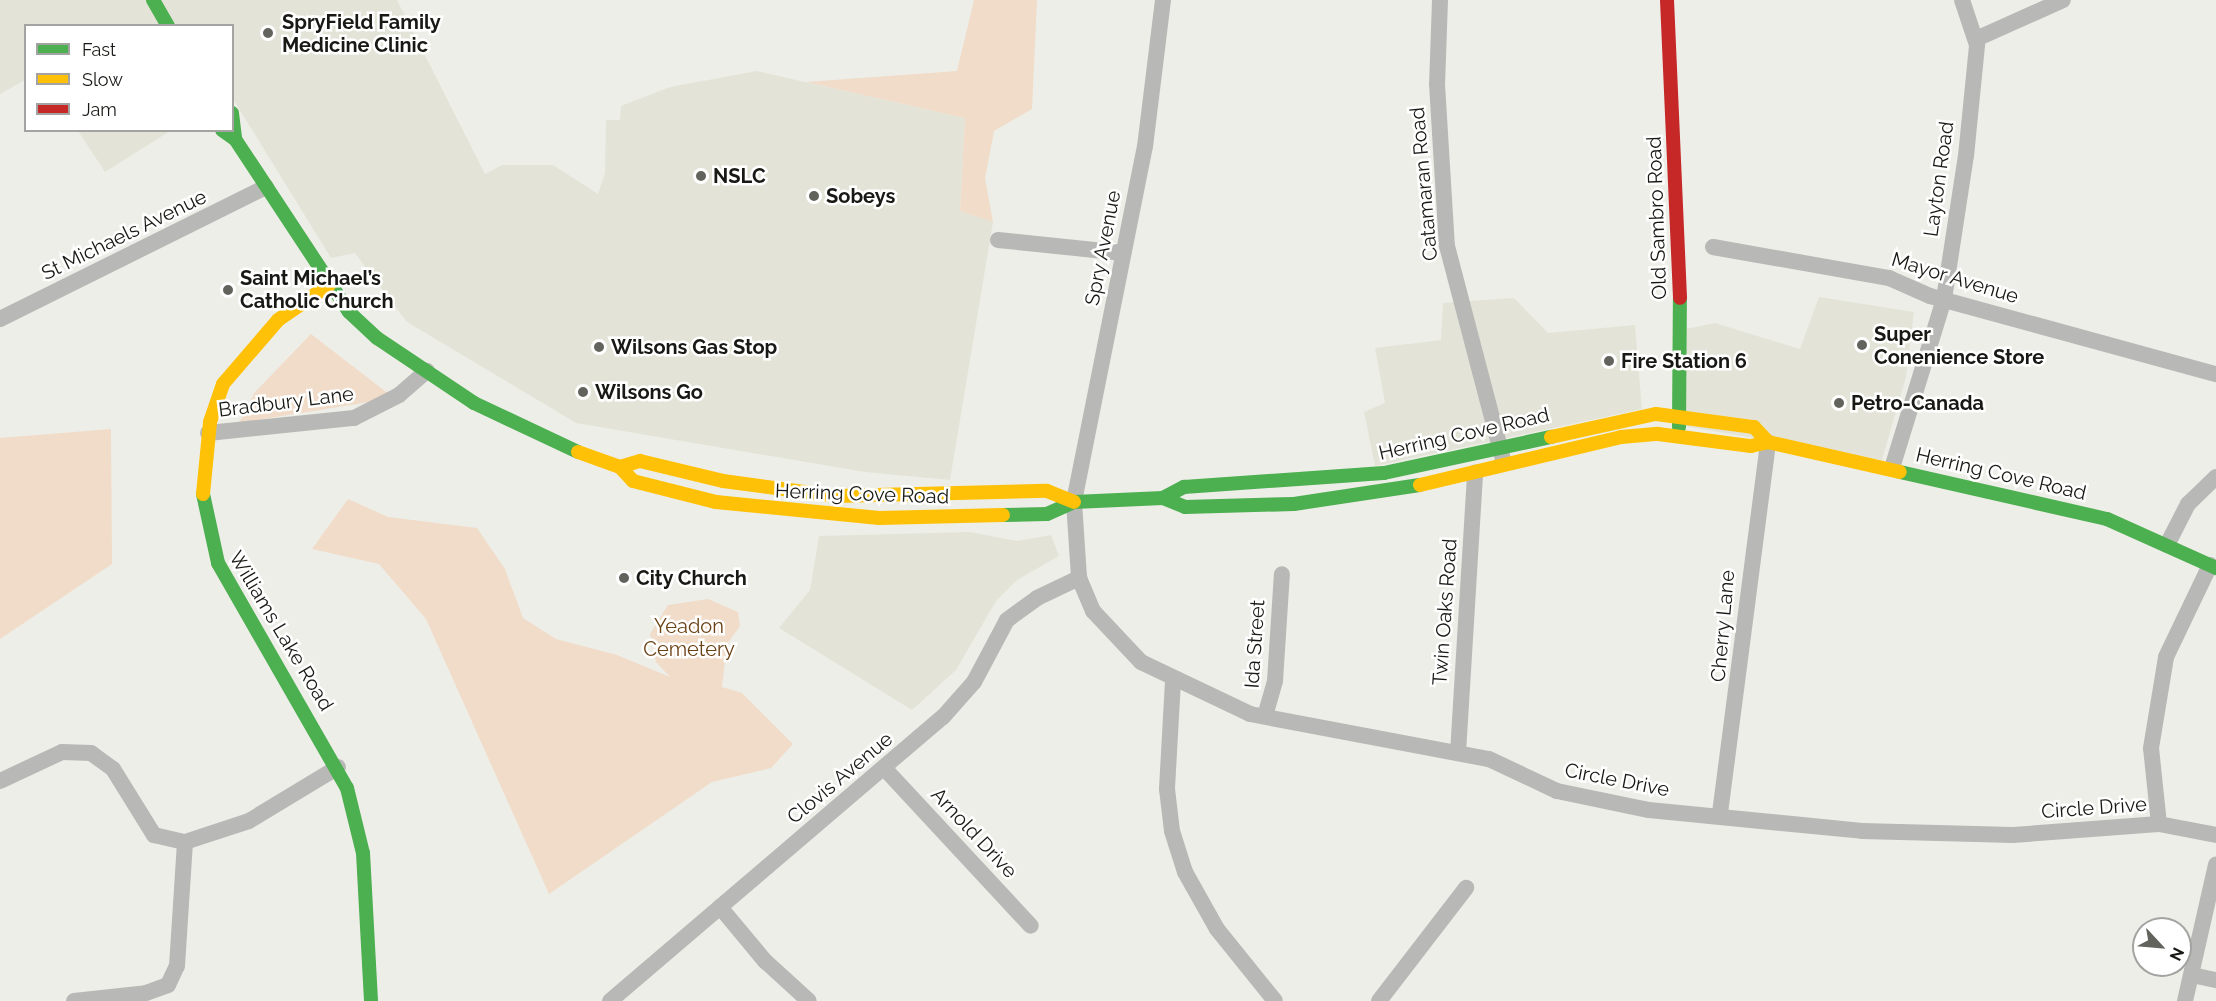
<!DOCTYPE html>
<html>
<head>
<meta charset="utf-8">
<style>
  body { margin:0 }
  #map { position:relative; width:2216px; height:1001px; overflow:hidden; background:#eeeee8; font-family:Raleway,sans-serif }
  div>[style] { position:absolute }
  [style*='--x'] { left:calc(var(--x)*1px); top:calc(var(--y)*1px); width:calc(var(--w)*1px); rotate:calc(var(--a)*1deg) }
  .built>* { inset:0; background:#e3e4d7 }
  .green>* { inset:0; background:#f0dcc8 }
  .street>* { height:16px; margin:-8px; padding:0 8px; transform-origin:8px; border-radius:8px; background:#b8b9b7 }
  .fast>* { height:14px; margin:-7px; padding:0 7px; transform-origin:7px; border-radius:7px; background:#4caf50 }
  .slow>* { height:14px; margin:-7px; padding:0 7px; transform-origin:7px; border-radius:7px; background:#ffc107 }
  .jam>* { height:14px; margin:-7px; padding:0 7px; transform-origin:7px; border-radius:7px; background:#c62828 }
  .dots>* { width:16px; height:16px; translate:-50% -50%; box-sizing:border-box; border:3px solid #fff; border-radius:50% }
  span { translate:-50% -50%; white-space:nowrap; text-align:center; line-height:1.15; -webkit-text-stroke:5px #fff; paint-order:stroke }
  .poi-label { font-size:20px; color:#181814; font-weight:700 }
  .left { translate:0 -50%; text-align:left }
  .street-label { font-size:20px; color:#181814 }
  .park-label { font-size:20px; color:#6b4114 }
  .legend { position:absolute; left:24px; top:24px; width:210px; height:108px; box-sizing:border-box; background:#fff; border:2px solid #a3a3a1; margin:0; padding:8px 10px; list-style:none; font-size:18px; color:#181814 }
  .legend li { display:flex; align-items:center; gap:12px; height:30px }
  .legend b { width:30px; border:2px solid #a3a3a1 }
  .north { position:absolute; left:2132px; top:917px; width:60px; height:60px; box-sizing:border-box; background:#fff; border:2px solid #a3a3a1; border-radius:50%; rotate:116deg; font-size:16px; font-weight:700; line-height:24px; text-align:center; color:#181814 }
  .north::after { content:''; display:block; margin:auto; width:21px; height:27px; background:#63635e; clip-path:polygon(50% 0,100% 100%,50% 72%,0 100%) }
</style>
</head>
<body>
<div id="map">
  <div class="built">
    <div style="clip-path:polygon(0 0,397px 0,485px 174px,502px 165px,553px 165px,598px 194px,605px 173px,606px 120px,620px 120px,621px 106px,670px 87px,757px 71px,965px 118px,960px 211px,993px 222px,950px 480px,865px 472px,576px 423px,407px 322px,355px 253px,331px 258px,233px 99px,232px 26px,26px 26px,25px 80px,0 94px)"></div>
    <div style="clip-path:polygon(78px 131px,170px 131px,105px 172px)"></div>
    <div style="clip-path:polygon(1819px 297px,1914px 312px,1906px 377px,1882px 460px,1678px 425px,1676px 331px,1715px 323px,1800px 349px)"></div>
    <div style="clip-path:polygon(1514px 298px,1548px 333px,1635px 325px,1642px 409px,1375px 466px,1364px 412px,1385px 403px,1375px 348px,1441px 340px,1443px 303px)"></div>
    <div style="clip-path:polygon(970px 532px,1017px 541px,1051px 535px,1059px 556px,1017px 580px,996px 601px,956px 670px,912px 710px,779px 628px,810px 590px,819px 536px)"></div>
  </div>
  <div class="green">
    <div style="clip-path:polygon(974px 0,1037px 0,1032px 109px,994px 131px,985px 178px,993px 222px,960px 211px,965px 118px,806px 82px,957px 71px)"></div>
    <div style="clip-path:polygon(311px 334px,394px 398px,239px 423px,255px 392px)"></div>
    <div style="clip-path:polygon(111px 429px,112px 564px,0 639px,0 438px)"></div>
    <div style="clip-path:polygon(348px 499px,388px 517px,477px 528px,505px 569px,523px 618px,556px 639px,617px 655px,670px 677px,656px 662px,650px 634px,668px 605px,708px 599px,738px 612px,740px 626px,727px 644px,722px 687px,742px 693px,793px 744px,771px 768px,712px 782px,549px 894px,426px 619px,379px 564px,312px 549px)"></div>
  </div>
  <div class="street">
    <div style="--x:1163;--y:0;--w:147;--a:97"></div>
    <div style="--x:1145;--y:146;--w:363;--a:101.3"></div>
    <div style="--x:1074;--y:502;--w:76;--a:86.2"></div>
    <div style="--x:1079;--y:578;--w:36;--a:67"></div>
    <div style="--x:1093;--y:611;--w:70;--a:46.7"></div>
    <div style="--x:1141;--y:662;--w:121;--a:25.5"></div>
    <div style="--x:1250;--y:714;--w:243;--a:10.7"></div>
    <div style="--x:1489;--y:759;--w:75;--a:25.2"></div>
    <div style="--x:1557;--y:791;--w:94;--a:11.7"></div>
    <div style="--x:1649;--y:810;--w:214;--a:5.6"></div>
    <div style="--x:1862;--y:831;--w:151;--a:1.5"></div>
    <div style="--x:2013;--y:835;--w:146;--a:-4.3"></div>
    <div style="--x:2159;--y:824;--w:58;--a:10.9"></div>
    <div style="--x:1440;--y:0;--w:84;--a:92"></div>
    <div style="--x:1437;--y:84;--w:162;--a:86.5"></div>
    <div style="--x:1447;--y:246;--w:220;--a:75.3"></div>
    <div style="--x:1976;--y:39;--w:95;--a:-24.1"></div>
    <div style="--x:998;--y:240;--w:126;--a:5.9"></div>
    <div style="--x:1713;--y:247;--w:179;--a:10"></div>
    <div style="--x:1889;--y:278;--w:45;--a:23.7"></div>
    <div style="--x:1930;--y:296;--w:296;--a:15.3"></div>
    <div style="--x:0;--y:319;--w:297;--a:-26.4"></div>
    <div style="--x:208;--y:433;--w:147;--a:-5.9"></div>
    <div style="--x:354;--y:418;--w:51;--a:-27.1"></div>
    <div style="--x:399;--y:395;--w:37;--a:-41"></div>
    <div style="--x:1892;--y:468;--w:177;--a:-72.9"></div>
    <div style="--x:1944;--y:299;--w:145;--a:-81.3"></div>
    <div style="--x:1966;--y:156;--w:112;--a:-84.3"></div>
    <div style="--x:1977;--y:45;--w:47;--a:-108.4"></div>
    <div style="--x:2167;--y:545;--w:46;--a:-62.9"></div>
    <div style="--x:2188;--y:504;--w:39;--a:-44"></div>
    <div style="--x:1173;--y:681;--w:108;--a:93.2"></div>
    <div style="--x:1167;--y:789;--w:42;--a:83.2"></div>
    <div style="--x:1172;--y:831;--w:43;--a:72.4"></div>
    <div style="--x:1185;--y:872;--w:65;--a:60.7"></div>
    <div style="--x:1217;--y:929;--w:92;--a:51.1"></div>
    <div style="--x:1265;--y:716;--w:36;--a:-74"></div>
    <div style="--x:1275;--y:681;--w:107;--a:-86.3"></div>
    <div style="--x:1458;--y:753;--w:281;--a:-86.5"></div>
    <div style="--x:885;--y:769;--w:214;--a:47.1"></div>
    <div style="--x:0;--y:781;--w:68;--a:-25.1"></div>
    <div style="--x:62;--y:752;--w:29;--a:2"></div>
    <div style="--x:91;--y:753;--w:27;--a:36"></div>
    <div style="--x:113;--y:769;--w:78;--a:58.2"></div>
    <div style="--x:154;--y:835;--w:32;--a:13"></div>
    <div style="--x:185;--y:842;--w:67;--a:-18.2"></div>
    <div style="--x:249;--y:821;--w:104;--a:-31.2"></div>
    <div style="--x:1720;--y:813;--w:374;--a:-82.6"></div>
    <div style="--x:2159;--y:824;--w:76;--a:-96"></div>
    <div style="--x:2151;--y:748;--w:92;--a:-80.6"></div>
    <div style="--x:2166;--y:657;--w:102;--a:-64.4"></div>
    <div style="--x:720;--y:907;--w:70;--a:50.2"></div>
    <div style="--x:765;--y:961;--w:59;--a:42.3"></div>
    <div style="--x:2192;--y:975;--w:25;--a:12"></div>
    <div style="--x:74;--y:1001;--w:72;--a:-6.3"></div>
    <div style="--x:146;--y:993;--w:23;--a:-20"></div>
    <div style="--x:168;--y:985;--w:21;--a:-65"></div>
    <div style="--x:177;--y:966;--w:124;--a:-86.3"></div>
    <div style="--x:610;--y:1001;--w:438;--a:-40.5"></div>
    <div style="--x:943;--y:717;--w:47;--a:-48.5"></div>
    <div style="--x:974;--y:682;--w:70;--a:-62"></div>
    <div style="--x:1007;--y:620;--w:37;--a:-36"></div>
    <div style="--x:1037;--y:598;--w:47;--a:-25.5"></div>
    <div style="--x:1379;--y:1001;--w:143;--a:-52.4"></div>
    <div style="--x:2185;--y:1001;--w:140;--a:-77.2"></div>
  </div>
  <div class="fast">
    <div style="--x:153;--y:0;--w:30;--a:60"></div>
    <div style="--x:232;--y:113;--w:26;--a:83"></div>
    <div style="--x:222;--y:130;--w:16;--a:35"></div>
    <div style="--x:235;--y:139;--w:207;--a:56.6"></div>
    <div style="--x:349;--y:312;--w:38;--a:43"></div>
    <div style="--x:377;--y:338;--w:117;--a:33.8"></div>
    <div style="--x:474;--y:403;--w:115;--a:25.2"></div>
    <div style="--x:1679;--y:427;--w:129;--a:-89.6"></div>
    <div style="--x:1900;--y:472;--w:212;--a:12.8"></div>
    <div style="--x:2107;--y:519;--w:120;--a:24.2"></div>
    <div style="--x:203;--y:494;--w:71;--a:77.7"></div>
    <div style="--x:218;--y:563;--w:259;--a:60.2"></div>
    <div style="--x:347;--y:788;--w:67;--a:76.2"></div>
    <div style="--x:363;--y:853;--w:148;--a:86.9"></div>
    <div style="--x:1163;--y:498;--w:24;--a:-28"></div>
    <div style="--x:1184;--y:487;--w:200;--a:-4"></div>
    <div style="--x:1384;--y:473;--w:171;--a:-12.2"></div>
    <div style="--x:1003;--y:515;--w:44;--a:-1.3"></div>
    <div style="--x:1047;--y:514;--w:30;--a:-24"></div>
    <div style="--x:1074;--y:502;--w:89;--a:-2.6"></div>
    <div style="--x:1163;--y:498;--w:24;--a:22"></div>
    <div style="--x:1185;--y:507;--w:109;--a:-1.6"></div>
    <div style="--x:1294;--y:504;--w:127;--a:-8.6"></div>
  </div>
  <div class="slow">
    <div style="--x:1551;--y:437;--w:107;--a:-12.4"></div>
    <div style="--x:1656;--y:414;--w:99;--a:7.6"></div>
    <div style="--x:1754;--y:427;--w:21;--a:47"></div>
    <div style="--x:578;--y:452;--w:45;--a:19.7"></div>
    <div style="--x:620;--y:467;--w:19;--a:47"></div>
    <div style="--x:633;--y:481;--w:86;--a:14.2"></div>
    <div style="--x:716;--y:502;--w:164;--a:5.6"></div>
    <div style="--x:879;--y:518;--w:124;--a:-1.4"></div>
    <div style="--x:620;--y:467;--w:21;--a:-17"></div>
    <div style="--x:640;--y:461;--w:85;--a:13.5"></div>
    <div style="--x:723;--y:481;--w:114;--a:7.6"></div>
    <div style="--x:836;--y:496;--w:211;--a:-1.4"></div>
    <div style="--x:1047;--y:491;--w:29;--a:22"></div>
    <div style="--x:1420;--y:485;--w:207;--a:-13.4"></div>
    <div style="--x:1621;--y:437;--w:37;--a:-5"></div>
    <div style="--x:1658;--y:434;--w:94;--a:7.4"></div>
    <div style="--x:1751;--y:446;--w:17;--a:-13"></div>
    <div style="--x:1768;--y:442;--w:135;--a:12.8"></div>
    <div style="--x:203;--y:494;--w:72;--a:-84.4"></div>
    <div style="--x:210;--y:422;--w:40;--a:-71.1"></div>
    <div style="--x:223;--y:384;--w:84;--a:-49.3"></div>
    <div style="--x:278;--y:320;--w:62;--a:-34.5"></div>
  </div>
  <div class="jam">
    <div style="--x:1667;--y:0;--w:298;--a:87.5"></div>
  </div>
  <div class="dots">
    <div style="left:268px;top:33px;background:#63635e"></div>
    <div style="left:701px;top:176px;background:#63635e"></div>
    <div style="left:814px;top:196px;background:#63635e"></div>
    <div style="left:228px;top:290px;background:#63635e"></div>
    <div style="left:1862px;top:345px;background:#63635e"></div>
    <div style="left:599px;top:347px;background:#63635e"></div>
    <div style="left:1609px;top:361px;background:#63635e"></div>
    <div style="left:583px;top:392px;background:#63635e"></div>
    <div style="left:1839px;top:403px;background:#63635e"></div>
    <div style="left:624px;top:578px;background:#63635e"></div>
  </div>
  <div class="poi-label">
    <span class="left" style="left:282px;top:34px">SpryField Family<br>Medicine Clinic</span>
    <span class="left" style="left:713px;top:176px">NSLC</span>
    <span class="left" style="left:826px;top:196px">Sobeys</span>
    <span class="left" style="left:240px;top:290px">Saint Michael’s<br>Catholic Church</span>
    <span class="left" style="left:1874px;top:346px">Super<br>Conenience Store</span>
    <span class="left" style="left:611px;top:347px">Wilsons Gas Stop</span>
    <span class="left" style="left:1621px;top:361px">Fire Station 6</span>
    <span class="left" style="left:595px;top:392px">Wilsons Go</span>
    <span class="left" style="left:1851px;top:403px">Petro-Canada</span>
    <span class="left" style="left:636px;top:578px">City Church</span>
  </div>
  <div class="street-label">
    <span style="left:1939px;top:179px;rotate:-82deg">Layton Road</span>
    <span style="left:1424px;top:184px;rotate:-95deg">Catamaran Road</span>
    <span style="left:1657px;top:218px;rotate:-92deg">Old Sambro Road</span>
    <span style="left:124px;top:235px;rotate:-26deg">St Michaels Avenue</span>
    <span style="left:1103px;top:248px;rotate:-79deg">Spry Avenue</span>
    <span style="left:1955px;top:278px;rotate:17deg">Mayor Avenue</span>
    <span style="left:286px;top:402px;rotate:-7deg">Bradbury Lane</span>
    <span style="left:1464px;top:434px;rotate:-13deg">Herring Cove Road</span>
    <span style="left:2001px;top:474px;rotate:13deg">Herring Cove Road</span>
    <span style="left:862px;top:494px;rotate:2deg">Herring Cove Road</span>
    <span style="left:1445px;top:612px;rotate:-86deg">Twin Oaks Road</span>
    <span style="left:1723px;top:626px;rotate:-85deg">Cherry Lane</span>
    <span style="left:281px;top:631px;rotate:59deg">Williams Lake Road</span>
    <span style="left:1255px;top:644px;rotate:-86deg">Ida Street</span>
    <span style="left:840px;top:778px;rotate:-40deg">Clovis Avenue</span>
    <span style="left:1617px;top:780px;rotate:11deg">Circle Drive</span>
    <span style="left:2094px;top:808px;rotate:-4deg">Circle Drive</span>
    <span style="left:974px;top:833px;rotate:47deg">Arnold Drive</span>
  </div>
  <div class="park-label">
    <span style="left:689px;top:638px">Yeadon<br>Cemetery</span>
  </div>
  <ul class="legend">
  <li><b style="height:8px;background:#4caf50"></b>Fast</li>
  <li><b style="height:8px;background:#ffc107"></b>Slow</li>
  <li><b style="height:8px;background:#c62828"></b>Jam</li>
  </ul>
  <div class="north">N</div>
</div>
</body>
</html>
